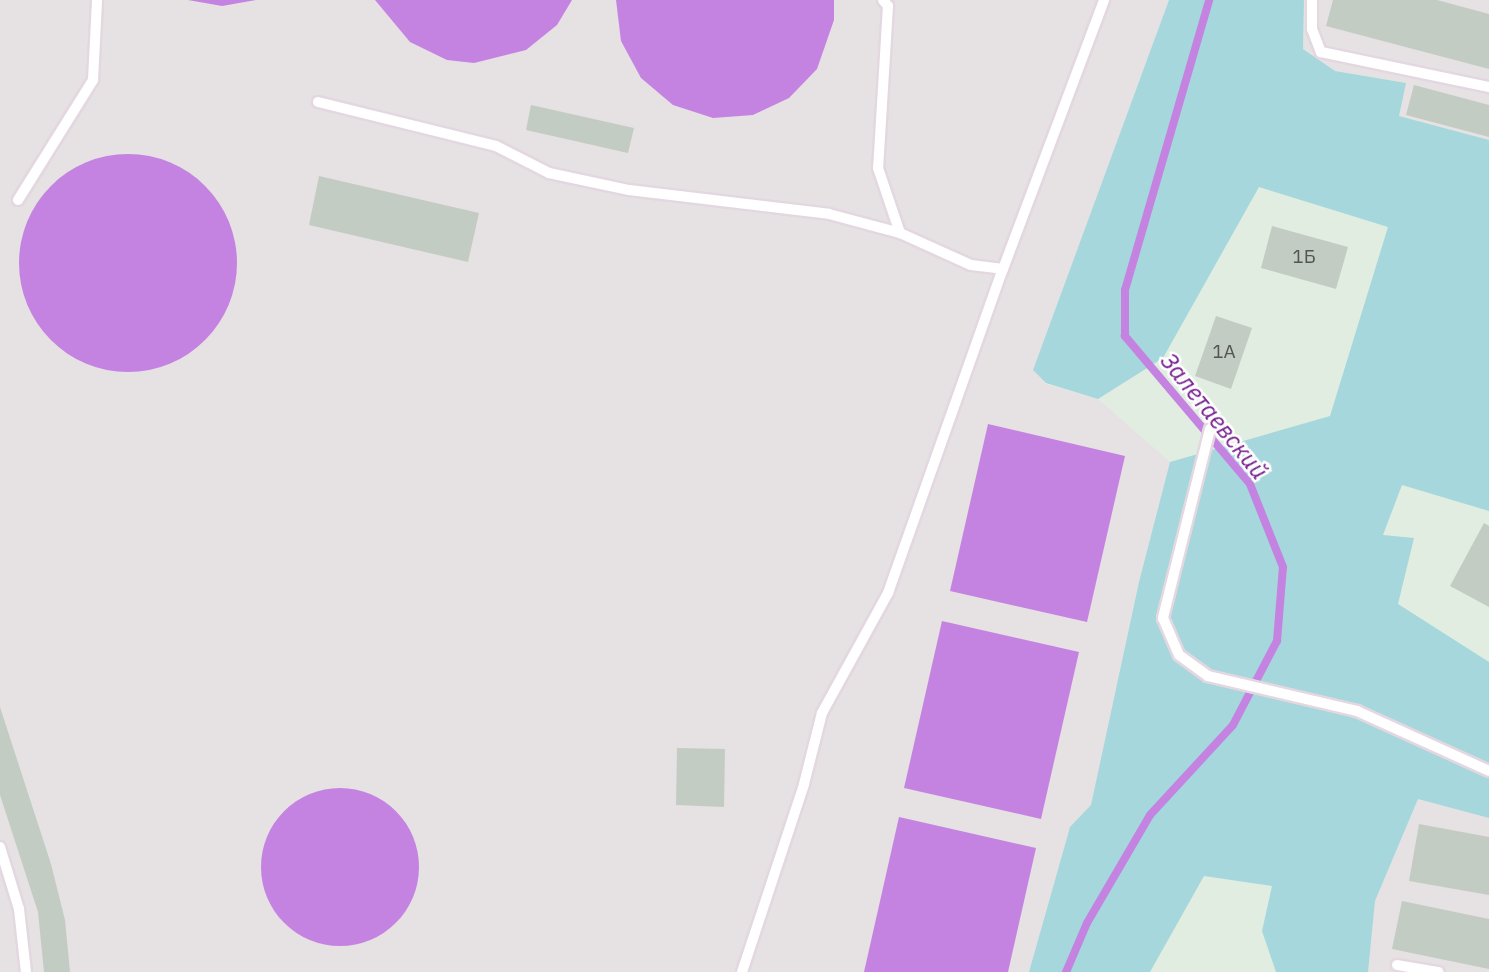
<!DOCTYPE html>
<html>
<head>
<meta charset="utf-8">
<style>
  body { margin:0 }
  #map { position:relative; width:1489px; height:972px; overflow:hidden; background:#e2ede2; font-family:"IBM Plex Sans",sans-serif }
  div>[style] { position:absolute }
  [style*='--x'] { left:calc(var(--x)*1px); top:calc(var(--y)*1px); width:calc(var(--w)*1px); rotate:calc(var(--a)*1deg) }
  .industrial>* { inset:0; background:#e6e1e3 }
  .green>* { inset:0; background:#a5d7dc }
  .water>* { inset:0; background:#c483e1 }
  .round { border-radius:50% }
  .stream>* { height:8px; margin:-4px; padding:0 4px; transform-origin:4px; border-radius:4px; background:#c483e1 }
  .building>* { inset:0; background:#c3ccc3 }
  .roads { filter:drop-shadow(2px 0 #e3d7e0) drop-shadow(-2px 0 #e3d7e0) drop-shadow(0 2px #e3d7e0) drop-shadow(0 -2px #e3d7e0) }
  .lane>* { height:10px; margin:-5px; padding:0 5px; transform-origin:5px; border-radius:5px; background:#fff }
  span { translate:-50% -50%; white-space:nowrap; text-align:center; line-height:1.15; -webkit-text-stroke:5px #fff; paint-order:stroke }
  .number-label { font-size:19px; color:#525552 }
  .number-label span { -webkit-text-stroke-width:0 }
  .water-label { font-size:24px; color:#761f8f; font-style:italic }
</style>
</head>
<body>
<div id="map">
  <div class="industrial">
    <div style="clip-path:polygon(0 0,1169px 0,1033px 370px,1046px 384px,1098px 399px,1170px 462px,1139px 582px,1091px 806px,1070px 827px,1029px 972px,0 972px)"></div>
    <div style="clip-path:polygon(1304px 0,1489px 0,1489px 140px,1399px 116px,1405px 83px,1335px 71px,1303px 49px)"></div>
    <div style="clip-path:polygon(1418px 799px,1489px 818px,1489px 972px,1368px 972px,1375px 901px)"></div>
  </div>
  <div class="green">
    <div style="clip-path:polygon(1169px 0,1304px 0,1303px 49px,1335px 71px,1406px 83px,1399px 116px,1489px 140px,1489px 511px,1402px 485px,1383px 535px,1414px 538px,1398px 604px,1489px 662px,1489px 818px,1418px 799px,1375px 901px,1368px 972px,1276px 972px,1262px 931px,1272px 886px,1204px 876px,1150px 972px,1029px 972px,1070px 827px,1091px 805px,1139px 582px,1170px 462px,1330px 416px,1388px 227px,1259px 187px,1163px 358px,1098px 399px,1046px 383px,1033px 370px)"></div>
  </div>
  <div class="water">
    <div style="clip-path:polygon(188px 0,256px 0,222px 6px)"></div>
    <div style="clip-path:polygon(375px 0,572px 0,557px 25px,526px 50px,474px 63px,447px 60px,410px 42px)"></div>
    <div style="clip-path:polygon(616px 0,834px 0,834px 20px,817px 69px,789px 98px,753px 115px,713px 118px,673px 105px,641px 78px,621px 41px)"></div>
    <div class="round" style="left:19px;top:154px;width:218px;height:218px"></div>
    <div style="clip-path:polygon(988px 424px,1125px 456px,1087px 622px,950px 591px)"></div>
    <div style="clip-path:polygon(942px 621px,1079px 652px,1041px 819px,904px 788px)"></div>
    <div class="round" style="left:261px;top:788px;width:158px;height:158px"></div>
    <div style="clip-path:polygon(899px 817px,1036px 848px,1008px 972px,864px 972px)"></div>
  </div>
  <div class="stream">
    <div style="--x:1066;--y:972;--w:53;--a:-66.8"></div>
    <div style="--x:1087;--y:923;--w:125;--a:-59.7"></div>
    <div style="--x:1150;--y:815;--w:122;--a:-47.3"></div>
    <div style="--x:1233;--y:725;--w:95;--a:-62.4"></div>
    <div style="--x:1277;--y:641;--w:74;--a:-85.4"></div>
    <div style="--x:1283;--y:567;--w:89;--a:-111.7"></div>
    <div style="--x:1250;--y:484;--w:194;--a:-130.2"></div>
    <div style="--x:1125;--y:336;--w:46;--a:-90"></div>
    <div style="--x:1125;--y:290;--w:302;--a:-73.8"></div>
  </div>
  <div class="building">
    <div style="clip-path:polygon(1333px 0,1437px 0,1489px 14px,1489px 69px,1326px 26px)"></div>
    <div style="clip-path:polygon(1414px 85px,1489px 105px,1489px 137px,1406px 115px)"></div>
    <div style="clip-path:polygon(531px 105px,634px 128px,628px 153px,526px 130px)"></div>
    <div style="clip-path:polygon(319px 176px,479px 213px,468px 262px,309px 225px)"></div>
    <div style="clip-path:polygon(1272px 226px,1348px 247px,1336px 289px,1261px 268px)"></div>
    <div style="clip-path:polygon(1216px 316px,1252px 328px,1231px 389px,1195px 376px)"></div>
    <div style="clip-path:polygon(1484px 523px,1489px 526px,1489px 607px,1450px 586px)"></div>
    <div style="clip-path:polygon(0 707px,51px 864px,65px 920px,70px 972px,44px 972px,38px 912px,0 795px)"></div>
    <div style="clip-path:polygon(677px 748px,725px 749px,724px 807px,676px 805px)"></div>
    <div style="clip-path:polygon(1419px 824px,1489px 837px,1489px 895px,1409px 881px)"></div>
    <div style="clip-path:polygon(1402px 901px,1489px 919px,1489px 969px,1392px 949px)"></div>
  </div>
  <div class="roads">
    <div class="lane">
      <div style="--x:883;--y:0;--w:8;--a:50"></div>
      <div style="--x:888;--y:6;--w:162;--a:93.5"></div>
      <div style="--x:878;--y:168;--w:69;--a:71.3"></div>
      <div style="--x:1312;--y:0;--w:29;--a:90"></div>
      <div style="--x:1312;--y:29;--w:25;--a:69"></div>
      <div style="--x:1321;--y:52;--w:172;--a:11.8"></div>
      <div style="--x:318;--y:102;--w:183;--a:13.9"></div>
      <div style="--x:496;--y:146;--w:59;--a:27"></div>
      <div style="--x:549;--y:173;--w:82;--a:12"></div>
      <div style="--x:629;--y:190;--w:201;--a:6.8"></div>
      <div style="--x:829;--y:214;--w:73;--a:15"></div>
      <div style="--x:900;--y:233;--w:78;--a:24.3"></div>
      <div style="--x:971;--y:265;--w:32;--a:7"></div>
      <div style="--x:1003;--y:269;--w:287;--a:-69.4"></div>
      <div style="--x:18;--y:200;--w:142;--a:-58"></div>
      <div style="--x:93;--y:80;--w:80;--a:-87.1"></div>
      <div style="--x:1210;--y:429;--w:195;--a:104"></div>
      <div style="--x:1163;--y:618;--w:40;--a:66.6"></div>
      <div style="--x:1179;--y:655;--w:36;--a:36"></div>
      <div style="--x:1208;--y:676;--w:153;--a:13.2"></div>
      <div style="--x:1357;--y:711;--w:145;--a:24.4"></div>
      <div style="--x:0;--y:847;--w:65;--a:73"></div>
      <div style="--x:19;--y:909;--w:63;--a:83.7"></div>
      <div style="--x:1397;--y:965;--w:42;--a:9.7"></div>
      <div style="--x:742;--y:972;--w:198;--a:-71.7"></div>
      <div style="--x:804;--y:784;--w:73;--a:-75.8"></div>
      <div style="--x:822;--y:713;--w:137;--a:-61.2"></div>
      <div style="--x:888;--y:593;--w:344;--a:-70.5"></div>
    </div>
  </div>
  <div class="number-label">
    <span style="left:1304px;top:257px">1Б</span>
    <span style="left:1224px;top:352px">1А</span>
  </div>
  <div class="water-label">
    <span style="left:1214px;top:416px;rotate:51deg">Залетаевский</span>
  </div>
</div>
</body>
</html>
